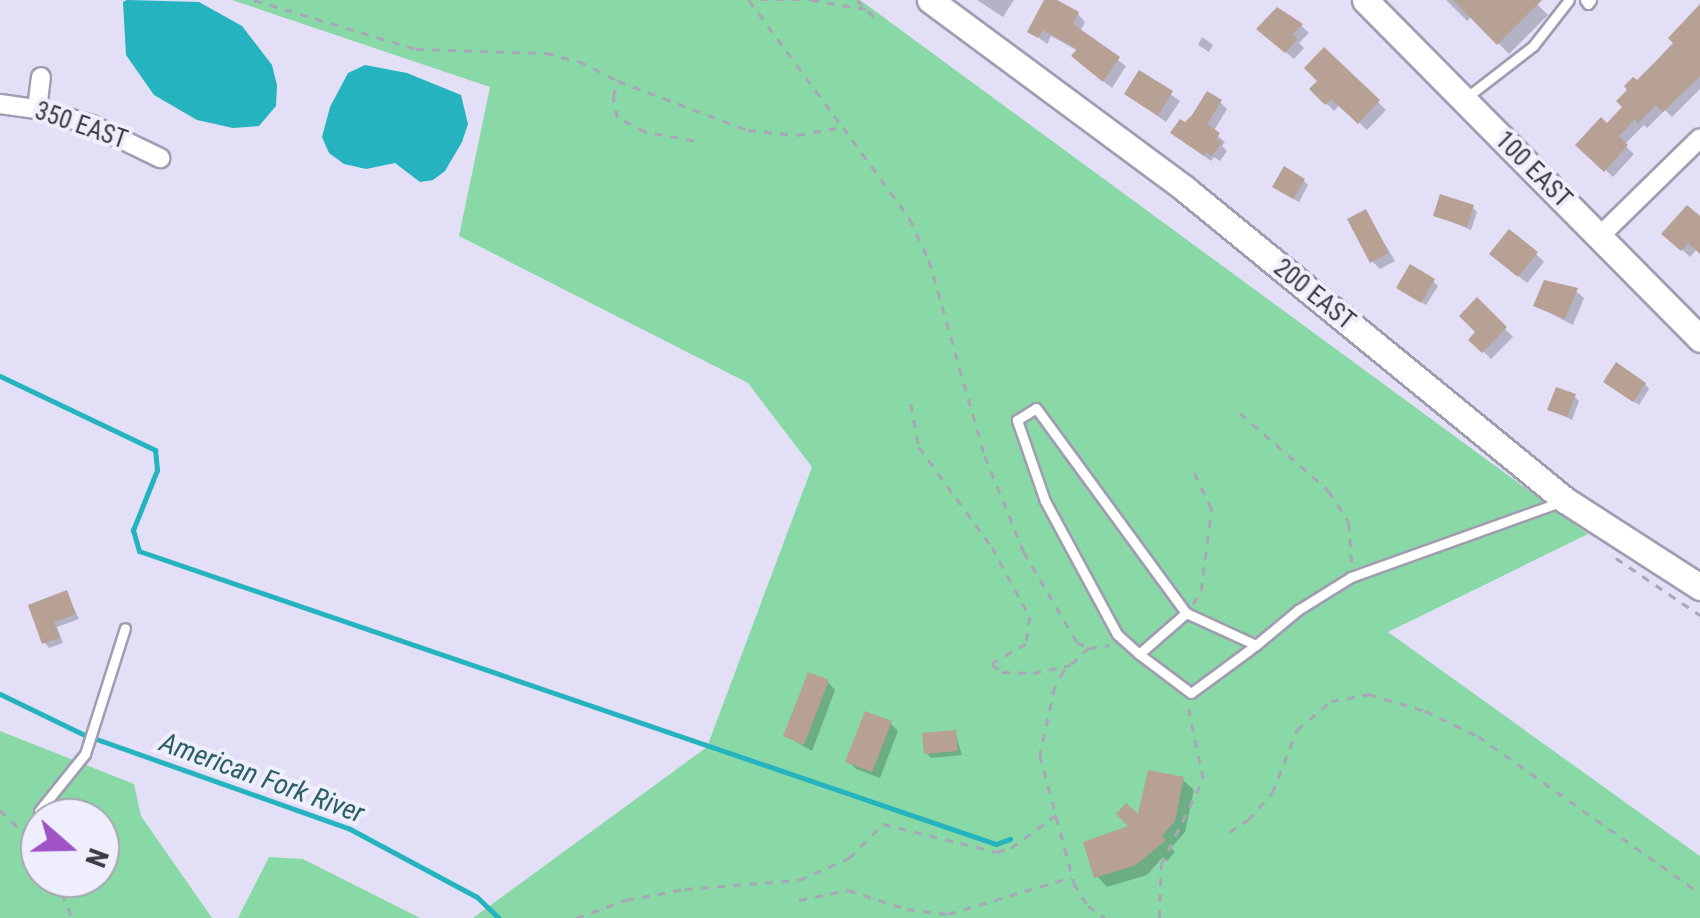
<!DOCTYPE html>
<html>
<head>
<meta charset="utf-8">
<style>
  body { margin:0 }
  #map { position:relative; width:1700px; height:918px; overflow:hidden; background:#e2dff7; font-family:"Roboto Condensed",sans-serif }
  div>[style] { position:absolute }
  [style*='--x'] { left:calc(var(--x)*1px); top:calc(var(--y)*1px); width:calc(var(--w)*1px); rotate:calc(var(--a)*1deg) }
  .green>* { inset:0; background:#88d9a5 }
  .water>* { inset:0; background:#26b3c0 }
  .shadow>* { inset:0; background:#0003 }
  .stream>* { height:5px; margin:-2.5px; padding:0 2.5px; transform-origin:2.5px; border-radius:2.5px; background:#26b3c0 }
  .building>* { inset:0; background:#b7a094 }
  .path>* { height:2.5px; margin-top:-1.25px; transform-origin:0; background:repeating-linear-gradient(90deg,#a9a6b9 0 8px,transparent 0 16px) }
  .roads { filter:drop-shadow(2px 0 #a09db3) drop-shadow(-2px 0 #a09db3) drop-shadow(0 2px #a09db3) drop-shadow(0 -2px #a09db3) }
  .lane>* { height:9px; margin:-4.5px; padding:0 4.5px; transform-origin:4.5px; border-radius:4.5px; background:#fff }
  .street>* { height:18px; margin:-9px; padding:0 9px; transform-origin:9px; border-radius:9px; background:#fff }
  .secondary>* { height:25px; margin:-12.5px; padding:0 12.5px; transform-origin:12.5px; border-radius:12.5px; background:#fff }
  span { translate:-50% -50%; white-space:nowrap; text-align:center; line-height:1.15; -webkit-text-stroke:8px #efeefc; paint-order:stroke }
  .street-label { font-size:25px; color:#3c3b45 }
  .water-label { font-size:28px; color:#2a5f65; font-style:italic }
  .north { position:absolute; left:20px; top:798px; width:100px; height:100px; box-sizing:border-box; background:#efeefc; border:2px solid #a7a6b3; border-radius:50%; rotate:110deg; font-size:28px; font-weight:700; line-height:40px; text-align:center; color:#3c3b45 }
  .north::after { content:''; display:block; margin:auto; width:35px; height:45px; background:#a053c5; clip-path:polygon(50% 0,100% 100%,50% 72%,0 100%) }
</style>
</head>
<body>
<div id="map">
  <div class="green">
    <div style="clip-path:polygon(232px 0,860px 0,1588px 534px,1388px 632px,1700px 856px,1700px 918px,473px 918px,707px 747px,812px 467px,748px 383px,459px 236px,490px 87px)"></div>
    <div style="clip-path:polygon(evenodd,0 731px,134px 784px,141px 816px,212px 918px,0 918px,0 731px,40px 818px,100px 818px,100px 878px,40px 878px,40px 818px)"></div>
    <div style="clip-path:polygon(269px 857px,303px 859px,420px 918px,238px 918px)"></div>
  </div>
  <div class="water">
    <div style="clip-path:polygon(127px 0,199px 2px,242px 26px,272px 65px,277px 85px,276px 106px,259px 126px,233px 128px,197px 120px,154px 95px,126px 55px,123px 2px)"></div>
    <div style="clip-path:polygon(365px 65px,407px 73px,461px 95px,468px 124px,462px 142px,445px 171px,433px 180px,420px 182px,395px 163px,366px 169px,344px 164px,329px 153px,322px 137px,330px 107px,348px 73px)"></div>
  </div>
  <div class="shadow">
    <div style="clip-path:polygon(977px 0,1014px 0,1003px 17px)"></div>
    <div style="clip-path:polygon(1047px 0,1078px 14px,1085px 22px,1080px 32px,1126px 66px,1112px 88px,1082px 64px,1078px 51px,1051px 36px,1047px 44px,1030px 31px)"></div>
    <div style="clip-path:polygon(1446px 0,1533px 0,1548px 15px,1509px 54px,1472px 16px,1467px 21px)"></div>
    <div style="clip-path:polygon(1290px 15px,1309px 33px,1299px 43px,1304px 48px,1294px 59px,1267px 36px)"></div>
    <div style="clip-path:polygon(1700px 20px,1700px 89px,1672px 117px,1665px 110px,1647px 128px,1644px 125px,1624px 145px,1634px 154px,1613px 177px,1579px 145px,1607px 127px,1626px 107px,1637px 84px)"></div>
    <div style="clip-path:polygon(1202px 37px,1213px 45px,1209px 52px,1198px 45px)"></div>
    <div style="clip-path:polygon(1325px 50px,1386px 110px,1367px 130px,1340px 104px,1334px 111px,1312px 89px,1320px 81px)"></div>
    <div style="clip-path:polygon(1140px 73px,1180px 101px,1166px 122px,1127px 94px)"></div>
    <div style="clip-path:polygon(1220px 102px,1227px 109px,1213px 132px,1225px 142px,1222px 146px,1227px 151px,1220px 161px,1214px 157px,1211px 161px,1173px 133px)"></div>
    <div style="clip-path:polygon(1304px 181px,1308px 185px,1299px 202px,1280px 191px)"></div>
    <div style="clip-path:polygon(1472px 207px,1477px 212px,1471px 230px,1436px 215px)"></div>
    <div style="clip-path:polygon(1366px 212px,1395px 261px,1380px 269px,1372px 261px)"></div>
    <div style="clip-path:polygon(1700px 219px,1700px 251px,1697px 249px,1690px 257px,1665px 234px)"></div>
    <div style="clip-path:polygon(1536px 254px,1544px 262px,1527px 283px,1500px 261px)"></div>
    <div style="clip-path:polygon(1433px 281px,1438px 286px,1426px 305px,1404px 292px)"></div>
    <div style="clip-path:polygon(1576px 291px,1584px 298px,1573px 325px,1536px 306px)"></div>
    <div style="clip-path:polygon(1477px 301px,1513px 337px,1491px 359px,1472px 340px,1479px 332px)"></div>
    <div style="clip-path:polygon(1645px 384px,1649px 389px,1639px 405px,1611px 386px)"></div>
    <div style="clip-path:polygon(1574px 396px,1579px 401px,1572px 420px,1550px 409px)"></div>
    <div style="clip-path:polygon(66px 593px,79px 619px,57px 627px,63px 643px,49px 648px,45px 643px)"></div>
    <div style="clip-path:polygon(828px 682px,835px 690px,812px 751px,786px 736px)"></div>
    <div style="clip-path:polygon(890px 723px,898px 731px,880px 778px,856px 769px,848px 761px)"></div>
    <div style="clip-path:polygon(955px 732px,962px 755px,931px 758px,926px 753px)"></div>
    <div style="clip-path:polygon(1183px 780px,1194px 790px,1185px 832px,1171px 848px,1175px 852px,1167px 861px,1163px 857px,1147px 875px,1107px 887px,1097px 876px,1140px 819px)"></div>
  </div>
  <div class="stream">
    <div style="--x:0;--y:376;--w:172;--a:25.5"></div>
    <div style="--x:155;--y:450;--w:20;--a:84"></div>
    <div style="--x:157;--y:470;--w:65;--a:111.8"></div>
    <div style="--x:133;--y:530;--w:22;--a:74"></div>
    <div style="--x:139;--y:551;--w:906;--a:18.88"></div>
    <div style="--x:996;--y:844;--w:15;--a:-20"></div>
    <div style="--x:0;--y:694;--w:94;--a:25.8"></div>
    <div style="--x:85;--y:735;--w:281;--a:19.5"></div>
    <div style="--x:350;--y:829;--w:144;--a:28.2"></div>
    <div style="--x:477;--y:897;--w:30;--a:44"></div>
  </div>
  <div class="building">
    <div style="clip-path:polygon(1044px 0,1057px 0,1079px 12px,1073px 24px,1120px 57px,1103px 82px,1071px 56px,1077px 49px,1043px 30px,1038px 38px,1027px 32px)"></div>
    <div style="clip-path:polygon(1453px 0,1542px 0,1497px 45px)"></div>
    <div style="clip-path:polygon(1700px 4px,1700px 76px,1663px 112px,1656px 105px,1638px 123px,1635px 119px,1619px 136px,1628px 145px,1604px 172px,1575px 145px,1601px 117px,1607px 123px,1622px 107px,1616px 101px,1627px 90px,1624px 86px,1633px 77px,1637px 80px,1657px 60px,1673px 43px,1668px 38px)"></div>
    <div style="clip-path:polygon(1277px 7px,1303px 24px,1293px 34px,1298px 39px,1285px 53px,1256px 29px)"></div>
    <div style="clip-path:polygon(1324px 47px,1380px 100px,1358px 124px,1331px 99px,1325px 105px,1309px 89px,1317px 81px,1304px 68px)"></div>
    <div style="clip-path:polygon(1139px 70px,1173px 91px,1158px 116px,1124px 94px)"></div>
    <div style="clip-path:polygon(1207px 91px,1222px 100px,1207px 124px,1220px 133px,1216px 139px,1222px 142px,1212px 156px,1206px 152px,1204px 156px,1170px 133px,1180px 119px,1185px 122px,1192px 115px)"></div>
    <div style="clip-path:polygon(1284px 166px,1305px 179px,1293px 199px,1272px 187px)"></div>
    <div style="clip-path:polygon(1440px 194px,1474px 205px,1467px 227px,1433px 216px)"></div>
    <div style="clip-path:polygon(1687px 205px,1700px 216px,1700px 254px,1688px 243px,1681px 251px,1661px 234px)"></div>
    <div style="clip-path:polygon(1366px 209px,1389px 253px,1370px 263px,1347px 219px)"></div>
    <div style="clip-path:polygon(1509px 229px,1538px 252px,1518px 277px,1489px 254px)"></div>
    <div style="clip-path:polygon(1410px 264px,1435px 279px,1421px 303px,1396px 288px)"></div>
    <div style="clip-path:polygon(1544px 280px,1578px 288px,1565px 319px,1533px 306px)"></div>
    <div style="clip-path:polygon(1477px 297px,1507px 327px,1482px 353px,1468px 340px,1475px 332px,1459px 316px)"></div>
    <div style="clip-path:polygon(1616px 362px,1646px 383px,1633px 402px,1603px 382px)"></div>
    <div style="clip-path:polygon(1556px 387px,1576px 394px,1567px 417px,1547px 410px)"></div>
    <div style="clip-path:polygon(67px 590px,76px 614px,54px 622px,60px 638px,42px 644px,28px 605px)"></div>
    <div style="clip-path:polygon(808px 672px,829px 680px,804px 745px,783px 736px)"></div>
    <div style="clip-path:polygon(865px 711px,892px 721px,872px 772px,845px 762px)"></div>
    <div style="clip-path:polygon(956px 730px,958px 751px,924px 754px,922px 733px)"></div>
    <div style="clip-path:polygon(1148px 770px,1184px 777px,1175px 821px,1162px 836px,1166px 840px,1136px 865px,1094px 878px,1083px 842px,1128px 826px,1116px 814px,1126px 803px,1138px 814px)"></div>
  </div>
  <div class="path">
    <div style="--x:254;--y:0;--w:169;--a:16.8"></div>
    <div style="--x:416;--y:49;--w:130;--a:1.8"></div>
    <div style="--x:546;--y:53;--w:34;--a:14"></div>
    <div style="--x:579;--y:61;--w:42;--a:26.6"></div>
    <div style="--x:749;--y:0;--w:157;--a:53.6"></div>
    <div style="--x:760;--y:0;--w:51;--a:0"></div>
    <div style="--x:811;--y:0;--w:56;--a:9.3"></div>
    <div style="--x:857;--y:0;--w:24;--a:45"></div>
    <div style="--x:694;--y:141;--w:50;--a:-169.6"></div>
    <div style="--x:645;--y:132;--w:31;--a:-153"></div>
    <div style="--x:617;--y:118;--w:21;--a:-101"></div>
    <div style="--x:613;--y:97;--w:17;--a:-73"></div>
    <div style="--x:618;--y:81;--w:139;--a:20.7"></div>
    <div style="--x:748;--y:130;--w:49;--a:5.8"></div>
    <div style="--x:797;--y:135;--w:47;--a:-9.9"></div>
    <div style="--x:843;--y:127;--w:114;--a:53.9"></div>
    <div style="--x:910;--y:219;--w:45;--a:65.1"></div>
    <div style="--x:929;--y:260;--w:204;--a:74.1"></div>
    <div style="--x:985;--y:456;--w:104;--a:67.9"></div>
    <div style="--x:1024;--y:552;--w:104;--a:59.5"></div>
    <div style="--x:1077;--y:642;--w:13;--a:27"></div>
    <div style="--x:1089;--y:648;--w:21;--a:-8"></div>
    <div style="--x:911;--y:404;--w:44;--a:79.5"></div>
    <div style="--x:919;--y:447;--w:124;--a:53.9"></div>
    <div style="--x:992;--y:547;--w:80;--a:61.5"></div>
    <div style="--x:1030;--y:617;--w:27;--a:98"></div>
    <div style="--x:1026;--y:644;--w:39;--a:150"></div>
    <div style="--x:1240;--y:413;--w:118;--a:41.2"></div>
    <div style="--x:1329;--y:491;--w:38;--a:58"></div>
    <div style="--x:1349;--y:523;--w:42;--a:85.9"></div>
    <div style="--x:1616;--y:558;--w:102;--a:34.2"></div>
    <div style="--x:1193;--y:604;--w:15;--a:-58"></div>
    <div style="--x:1201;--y:591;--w:83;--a:-83"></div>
    <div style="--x:1211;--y:509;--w:40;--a:-115"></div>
    <div style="--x:1089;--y:648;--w:34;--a:137"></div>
    <div style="--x:1064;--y:671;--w:18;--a:119"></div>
    <div style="--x:1055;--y:687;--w:70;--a:102.4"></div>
    <div style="--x:1040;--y:755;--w:132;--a:75.1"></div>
    <div style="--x:1074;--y:883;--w:27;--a:59"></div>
    <div style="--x:1088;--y:906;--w:21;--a:35"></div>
    <div style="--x:992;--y:664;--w:13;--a:39"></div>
    <div style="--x:1002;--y:672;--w:31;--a:2"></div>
    <div style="--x:1033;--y:673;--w:38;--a:-12"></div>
    <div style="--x:0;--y:810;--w:56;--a:44.3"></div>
    <div style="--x:1229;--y:832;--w:22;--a:-32"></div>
    <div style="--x:1248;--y:820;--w:36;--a:-48"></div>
    <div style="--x:1272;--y:793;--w:68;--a:-68.4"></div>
    <div style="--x:1297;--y:730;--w:45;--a:-40.5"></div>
    <div style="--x:1331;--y:701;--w:39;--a:-10"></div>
    <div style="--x:1369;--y:694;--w:59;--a:16.9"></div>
    <div style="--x:1425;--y:711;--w:59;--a:25.3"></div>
    <div style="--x:1478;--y:736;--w:272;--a:35.3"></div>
    <div style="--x:56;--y:878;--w:43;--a:68.2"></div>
    <div style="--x:799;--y:900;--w:50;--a:-11.5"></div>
    <div style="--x:848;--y:890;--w:62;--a:17.9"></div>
    <div style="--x:907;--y:909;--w:41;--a:7"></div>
    <div style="--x:948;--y:914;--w:129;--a:-16.6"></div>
    <div style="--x:576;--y:918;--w:53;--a:-19.8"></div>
    <div style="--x:626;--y:900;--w:60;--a:-10.6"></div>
    <div style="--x:685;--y:889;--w:114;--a:-4.5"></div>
    <div style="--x:799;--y:880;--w:55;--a:-23.7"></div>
    <div style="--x:849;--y:858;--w:48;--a:-45"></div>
    <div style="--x:883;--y:824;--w:117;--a:13.8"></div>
    <div style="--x:997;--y:852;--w:15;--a:-16"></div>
    <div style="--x:1011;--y:848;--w:56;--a:-36.3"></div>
    <div style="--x:1159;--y:918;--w:53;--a:-87.8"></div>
    <div style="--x:1161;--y:865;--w:96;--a:-64"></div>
    <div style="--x:1203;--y:779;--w:74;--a:-101.8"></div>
  </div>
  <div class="roads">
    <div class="lane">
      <div style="--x:1585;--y:0;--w:5;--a:53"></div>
      <div style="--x:1588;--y:4;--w:5;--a:-53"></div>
      <div style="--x:1467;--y:97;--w:83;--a:-37.7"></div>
      <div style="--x:1533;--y:46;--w:58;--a:-52"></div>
      <div style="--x:1256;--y:645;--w:77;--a:-155.4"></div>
      <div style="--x:1186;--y:613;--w:62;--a:138.9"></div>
      <div style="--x:1139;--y:654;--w:65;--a:36.9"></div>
      <div style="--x:1191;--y:693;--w:71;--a:-36.4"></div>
      <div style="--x:1248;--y:651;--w:10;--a:-37"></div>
      <div style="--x:1256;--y:645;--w:55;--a:-39.8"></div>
      <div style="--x:1298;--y:610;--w:62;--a:-31.9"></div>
      <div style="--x:1351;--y:577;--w:225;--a:-19.7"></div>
      <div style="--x:1139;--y:654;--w:30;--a:-138"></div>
      <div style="--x:1117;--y:634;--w:151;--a:-118.4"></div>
      <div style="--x:1045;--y:501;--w:86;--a:-109.1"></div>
      <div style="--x:1017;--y:420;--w:22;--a:-32"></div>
      <div style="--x:1036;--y:408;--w:254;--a:53.8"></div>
      <div style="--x:39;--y:811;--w:73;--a:-51.1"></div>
      <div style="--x:85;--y:754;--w:132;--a:-72.4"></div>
    </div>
    <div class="street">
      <div style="--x:0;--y:104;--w:37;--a:8"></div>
      <div style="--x:37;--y:109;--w:57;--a:16.2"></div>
      <div style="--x:92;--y:125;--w:76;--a:25.9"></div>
      <div style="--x:37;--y:109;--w:32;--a:-83"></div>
      <div style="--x:1599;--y:237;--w:141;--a:-44.4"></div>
    </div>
    <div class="secondary">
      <div style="--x:930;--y:0;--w:317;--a:36.5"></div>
      <div style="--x:1185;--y:189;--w:491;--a:39.3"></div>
      <div style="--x:1565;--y:500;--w:161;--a:32.8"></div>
      <div style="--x:1365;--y:0;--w:477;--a:45.3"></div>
    </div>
  </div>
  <div class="street-label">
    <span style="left:81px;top:126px;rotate:19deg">350 EAST</span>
    <span style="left:1533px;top:170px;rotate:45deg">100 EAST</span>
    <span style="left:1314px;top:295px;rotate:39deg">200 EAST</span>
  </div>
  <div class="water-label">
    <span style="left:262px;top:778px;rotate:20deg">American Fork River</span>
  </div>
  <div class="north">N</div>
</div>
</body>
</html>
